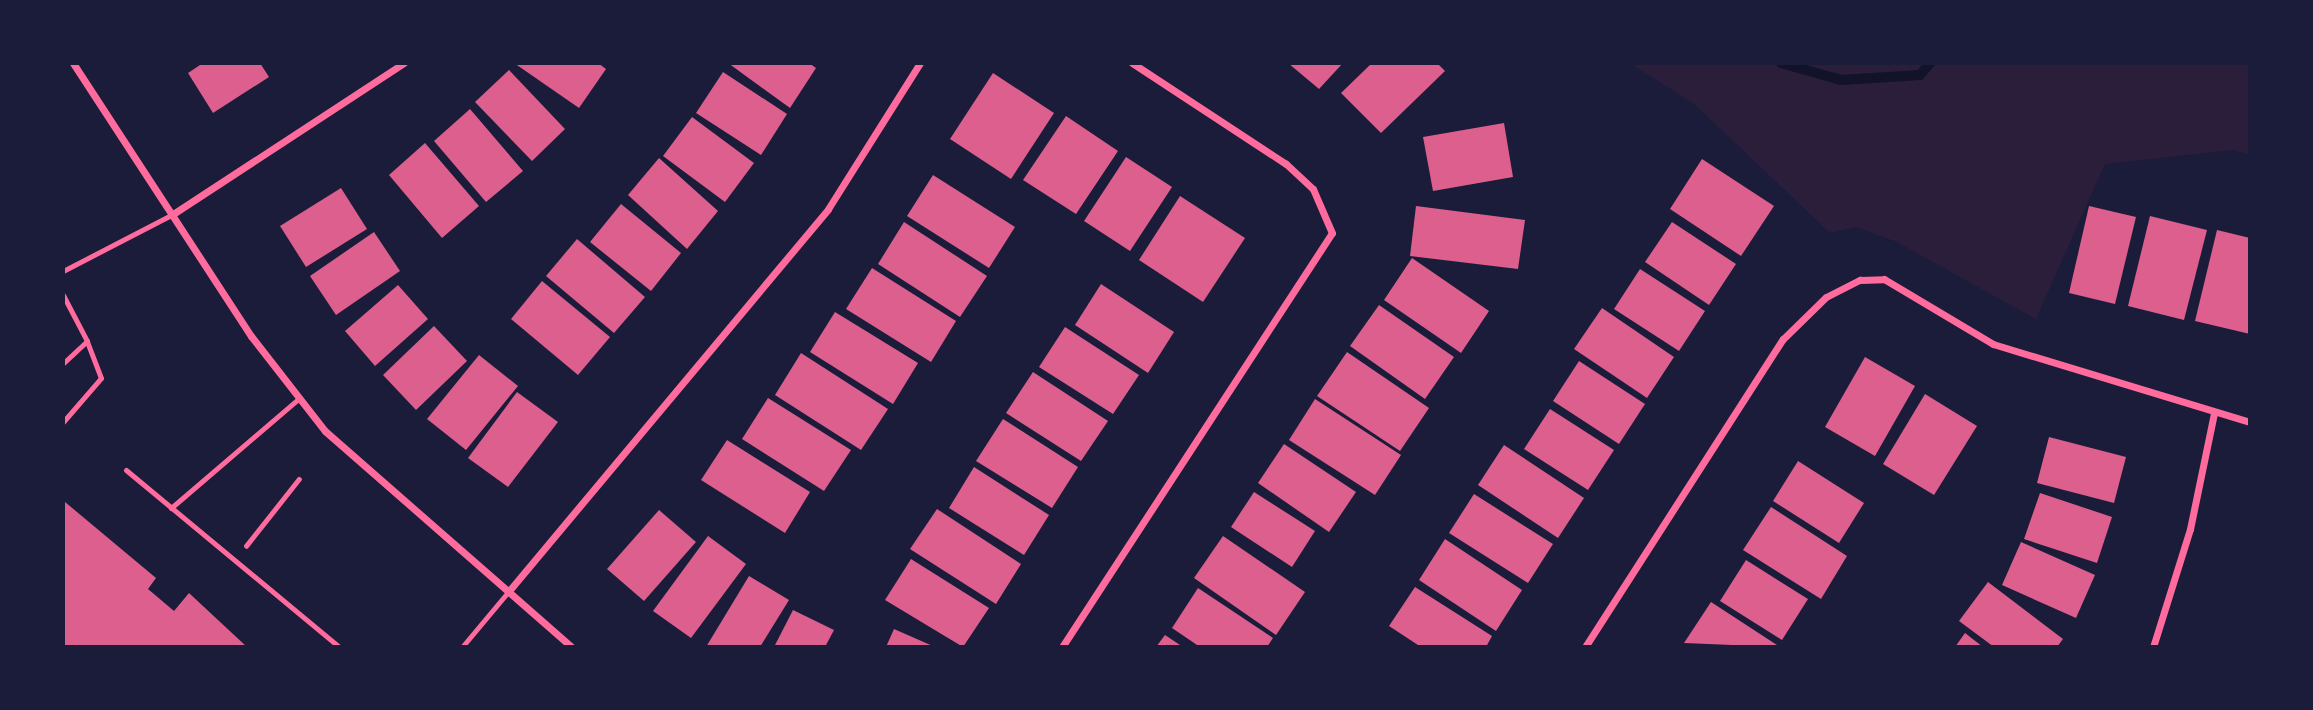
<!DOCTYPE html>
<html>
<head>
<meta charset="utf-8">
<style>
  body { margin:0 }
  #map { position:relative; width:2313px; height:710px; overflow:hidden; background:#1b1b3a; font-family:Overpass,sans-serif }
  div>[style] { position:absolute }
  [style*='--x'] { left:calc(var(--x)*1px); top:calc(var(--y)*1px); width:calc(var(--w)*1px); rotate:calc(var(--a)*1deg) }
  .green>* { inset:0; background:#2a1e3b }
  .stream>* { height:10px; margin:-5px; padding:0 5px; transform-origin:5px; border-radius:5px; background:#12122b }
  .building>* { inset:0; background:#dd5f8e }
  .path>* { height:4.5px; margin:-2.25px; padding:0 2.25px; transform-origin:2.25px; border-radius:2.25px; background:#ff6b9d }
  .service>* { height:5px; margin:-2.5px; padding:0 2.5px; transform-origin:2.5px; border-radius:2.5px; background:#ff6b9d }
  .minor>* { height:7px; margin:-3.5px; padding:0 3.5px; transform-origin:3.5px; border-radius:3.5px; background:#ff6b9d }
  span { translate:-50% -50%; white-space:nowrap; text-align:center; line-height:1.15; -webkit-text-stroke:7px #1b1b3a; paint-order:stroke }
  .frame { position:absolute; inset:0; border:65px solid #1b1b3a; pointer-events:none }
</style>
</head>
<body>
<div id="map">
  <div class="green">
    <div style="clip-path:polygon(1630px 63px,2250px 63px,2250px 155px,2233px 150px,2105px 164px,2036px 319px,1897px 242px,1856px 227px,1830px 233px,1694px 104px)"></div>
  </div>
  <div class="stream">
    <div style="--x:1781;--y:63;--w:62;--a:15.8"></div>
    <div style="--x:1841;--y:80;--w:79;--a:-3.6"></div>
    <div style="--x:1920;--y:75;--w:16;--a:-50"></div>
  </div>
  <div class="building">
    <div style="clip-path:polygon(203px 63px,260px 63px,269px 77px,213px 113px,188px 73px)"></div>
    <div style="clip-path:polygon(514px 63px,598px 63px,606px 69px,579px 108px)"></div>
    <div style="clip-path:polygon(728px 63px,809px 63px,816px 68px,790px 108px)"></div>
    <div style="clip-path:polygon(1288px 63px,1343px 63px,1319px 89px)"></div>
    <div style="clip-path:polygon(1372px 63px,1437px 63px,1445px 71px,1381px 133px,1341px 93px)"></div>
    <div style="clip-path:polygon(509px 70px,565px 129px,532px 161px,475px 102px)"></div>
    <div style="clip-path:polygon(723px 72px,787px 114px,761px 155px,696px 113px)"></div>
    <div style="clip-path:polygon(993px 73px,1054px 113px,1011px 179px,950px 139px)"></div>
    <div style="clip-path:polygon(470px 109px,523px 171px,486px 202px,434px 141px)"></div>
    <div style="clip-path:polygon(1066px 116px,1118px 151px,1076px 214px,1023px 180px)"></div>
    <div style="clip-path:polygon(692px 117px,754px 163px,725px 202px,663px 156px)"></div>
    <div style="clip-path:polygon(1504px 123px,1513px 177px,1433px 191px,1423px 137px)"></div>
    <div style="clip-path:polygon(425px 143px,479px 206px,442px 238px,389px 175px)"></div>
    <div style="clip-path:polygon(1126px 157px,1172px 187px,1130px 251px,1084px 221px)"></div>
    <div style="clip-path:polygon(659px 158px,718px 211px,687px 249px,628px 195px)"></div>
    <div style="clip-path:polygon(1702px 159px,1774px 206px,1741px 256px,1670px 209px)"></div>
    <div style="clip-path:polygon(933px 175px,1015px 227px,989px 268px,907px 216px)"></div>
    <div style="clip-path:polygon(341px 188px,367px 229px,306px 267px,280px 226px)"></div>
    <div style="clip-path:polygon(1180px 196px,1245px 238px,1203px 302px,1139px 260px)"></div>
    <div style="clip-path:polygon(621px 204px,681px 253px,651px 291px,590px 242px)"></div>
    <div style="clip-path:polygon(1416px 206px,1525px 220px,1518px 269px,1410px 256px)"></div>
    <div style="clip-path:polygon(2089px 206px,2136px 217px,2115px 304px,2069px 293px)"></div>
    <div style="clip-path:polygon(2150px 216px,2207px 230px,2184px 320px,2128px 306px)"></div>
    <div style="clip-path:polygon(904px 222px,987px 276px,960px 317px,878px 264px)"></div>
    <div style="clip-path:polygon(1672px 222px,1736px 264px,1709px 305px,1645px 262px)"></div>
    <div style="clip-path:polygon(2217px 230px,2250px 238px,2250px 334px,2195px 321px)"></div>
    <div style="clip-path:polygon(374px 232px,400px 271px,336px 315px,310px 276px)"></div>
    <div style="clip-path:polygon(577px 239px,645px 297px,614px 333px,546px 276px)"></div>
    <div style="clip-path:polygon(1412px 258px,1489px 311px,1461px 353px,1384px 300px)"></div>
    <div style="clip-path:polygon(872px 268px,956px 321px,931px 362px,846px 309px)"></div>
    <div style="clip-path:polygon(1640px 269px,1705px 311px,1679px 351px,1614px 309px)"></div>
    <div style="clip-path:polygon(542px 281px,610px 337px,578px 375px,511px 319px)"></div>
    <div style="clip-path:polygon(1101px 284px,1174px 332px,1148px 373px,1075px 325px)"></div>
    <div style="clip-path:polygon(398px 285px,428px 319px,375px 366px,345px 331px)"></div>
    <div style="clip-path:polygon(1379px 305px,1454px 357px,1425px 399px,1350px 346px)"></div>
    <div style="clip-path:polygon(1602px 308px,1674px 357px,1647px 398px,1574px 349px)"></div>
    <div style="clip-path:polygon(835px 312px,918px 363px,893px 404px,810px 352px)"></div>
    <div style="clip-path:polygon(434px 326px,467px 361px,416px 410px,383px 375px)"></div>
    <div style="clip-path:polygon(1065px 327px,1139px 375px,1113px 414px,1039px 367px)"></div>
    <div style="clip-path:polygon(1347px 352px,1429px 408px,1400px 451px,1317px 396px)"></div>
    <div style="clip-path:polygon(801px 353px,888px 409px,861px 450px,775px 395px)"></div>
    <div style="clip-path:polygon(479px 355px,518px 386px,466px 450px,427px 419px)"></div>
    <div style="clip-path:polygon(1865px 357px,1915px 386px,1875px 456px,1825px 427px)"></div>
    <div style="clip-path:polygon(1579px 361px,1645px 404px,1619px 444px,1553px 401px)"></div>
    <div style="clip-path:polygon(1033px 372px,1108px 421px,1081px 461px,1006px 413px)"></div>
    <div style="clip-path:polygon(517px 392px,558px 422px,508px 487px,468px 458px)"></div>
    <div style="clip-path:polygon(1925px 394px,1977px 426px,1934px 495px,1883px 464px)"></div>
    <div style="clip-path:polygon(768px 398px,851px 450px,824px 491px,742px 439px)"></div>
    <div style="clip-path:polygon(1315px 399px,1401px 455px,1375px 495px,1289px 440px)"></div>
    <div style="clip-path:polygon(1550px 409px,1614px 450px,1588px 490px,1524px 449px)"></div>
    <div style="clip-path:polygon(1003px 419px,1078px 467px,1052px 508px,976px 461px)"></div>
    <div style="clip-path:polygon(2049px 437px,2126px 457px,2114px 503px,2037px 483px)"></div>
    <div style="clip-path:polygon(727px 440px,810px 492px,785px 533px,701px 480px)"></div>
    <div style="clip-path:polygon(1284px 444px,1356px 492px,1329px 532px,1258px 483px)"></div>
    <div style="clip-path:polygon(1504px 445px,1584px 498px,1558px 538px,1478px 485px)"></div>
    <div style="clip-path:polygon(1798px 461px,1864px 503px,1839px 543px,1773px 501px)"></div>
    <div style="clip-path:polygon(974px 467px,1049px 515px,1024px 555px,949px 508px)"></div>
    <div style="clip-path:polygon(1254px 492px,1315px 531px,1292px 567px,1231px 527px)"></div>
    <div style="clip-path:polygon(2040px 493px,2112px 517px,2097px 563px,2024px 539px)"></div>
    <div style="clip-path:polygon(1474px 494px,1553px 544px,1528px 583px,1449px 533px)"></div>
    <div style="clip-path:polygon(65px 502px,156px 578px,148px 589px,174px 611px,189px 593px,247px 647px,63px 647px)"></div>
    <div style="clip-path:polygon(1771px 507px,1847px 556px,1821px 599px,1743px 550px)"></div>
    <div style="clip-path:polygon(937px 509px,1021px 564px,996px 604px,910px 549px)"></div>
    <div style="clip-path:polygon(659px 510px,696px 542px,644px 601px,607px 569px)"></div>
    <div style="clip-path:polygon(708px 536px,746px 564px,691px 638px,653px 611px)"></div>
    <div style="clip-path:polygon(1223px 536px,1305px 592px,1276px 635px,1194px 578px)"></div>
    <div style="clip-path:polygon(1445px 539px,1522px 590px,1496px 631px,1419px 580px)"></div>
    <div style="clip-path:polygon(2021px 542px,2095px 575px,2076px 618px,2002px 585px)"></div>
    <div style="clip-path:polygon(911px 559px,989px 608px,963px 647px,885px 600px)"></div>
    <div style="clip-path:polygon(1746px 560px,1808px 599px,1782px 640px,1720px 601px)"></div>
    <div style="clip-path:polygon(749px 576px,789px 600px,760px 647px,706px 647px)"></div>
    <div style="clip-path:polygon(1988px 582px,2063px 639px,2057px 647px,1994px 647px,1959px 621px)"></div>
    <div style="clip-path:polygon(1415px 587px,1492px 636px,1486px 647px,1421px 647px,1389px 626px)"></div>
    <div style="clip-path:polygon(1198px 588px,1273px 638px,1267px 647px,1200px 647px,1172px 628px)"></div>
    <div style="clip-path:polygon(1711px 602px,1780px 647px,1684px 643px)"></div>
    <div style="clip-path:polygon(793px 610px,834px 630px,825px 647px,774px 647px)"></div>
    <div style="clip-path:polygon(894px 629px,935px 647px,886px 647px)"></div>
    <div style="clip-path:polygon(1965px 633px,1983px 647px,1955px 647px)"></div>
    <div style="clip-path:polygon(1165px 635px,1183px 647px,1156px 647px)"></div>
  </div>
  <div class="path">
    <div style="--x:246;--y:546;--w:85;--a:-51.7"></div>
  </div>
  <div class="service">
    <div style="--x:63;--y:271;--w:124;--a:-27.4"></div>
    <div style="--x:63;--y:295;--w:52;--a:62.4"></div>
    <div style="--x:87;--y:341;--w:33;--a:137"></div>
    <div style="--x:63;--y:422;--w:58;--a:-49.2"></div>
    <div style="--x:101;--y:378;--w:40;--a:-111"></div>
    <div style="--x:126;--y:470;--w:277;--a:39.7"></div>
    <div style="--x:171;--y:508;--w:167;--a:-40.6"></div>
    <div style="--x:462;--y:647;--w:72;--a:-50.1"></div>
  </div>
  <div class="minor">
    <div style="--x:73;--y:63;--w:326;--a:56.9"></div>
    <div style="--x:251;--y:336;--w:120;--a:52.1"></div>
    <div style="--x:325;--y:431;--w:328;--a:41.2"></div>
    <div style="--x:173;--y:214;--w:276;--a:-33.2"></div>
    <div style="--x:508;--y:592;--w:499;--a:-50.1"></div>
    <div style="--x:828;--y:209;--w:173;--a:-57.8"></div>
    <div style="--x:1062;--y:647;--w:494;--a:-56.9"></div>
    <div style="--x:1332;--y:233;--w:48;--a:-113.4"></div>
    <div style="--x:1313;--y:189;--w:37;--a:-137"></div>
    <div style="--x:1286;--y:164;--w:184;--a:-146.7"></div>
    <div style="--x:1585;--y:647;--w:366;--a:-57.3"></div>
    <div style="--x:1783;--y:339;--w:60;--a:-44.3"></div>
    <div style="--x:1826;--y:297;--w:38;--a:-27"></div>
    <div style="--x:1860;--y:280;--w:24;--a:-2"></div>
    <div style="--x:1884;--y:279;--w:127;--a:30.8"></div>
    <div style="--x:1993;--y:344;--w:269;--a:16.9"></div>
    <div style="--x:2153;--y:647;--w:124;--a:-72.6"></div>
    <div style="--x:2190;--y:529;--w:118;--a:-78.3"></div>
  </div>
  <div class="frame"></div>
</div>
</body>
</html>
